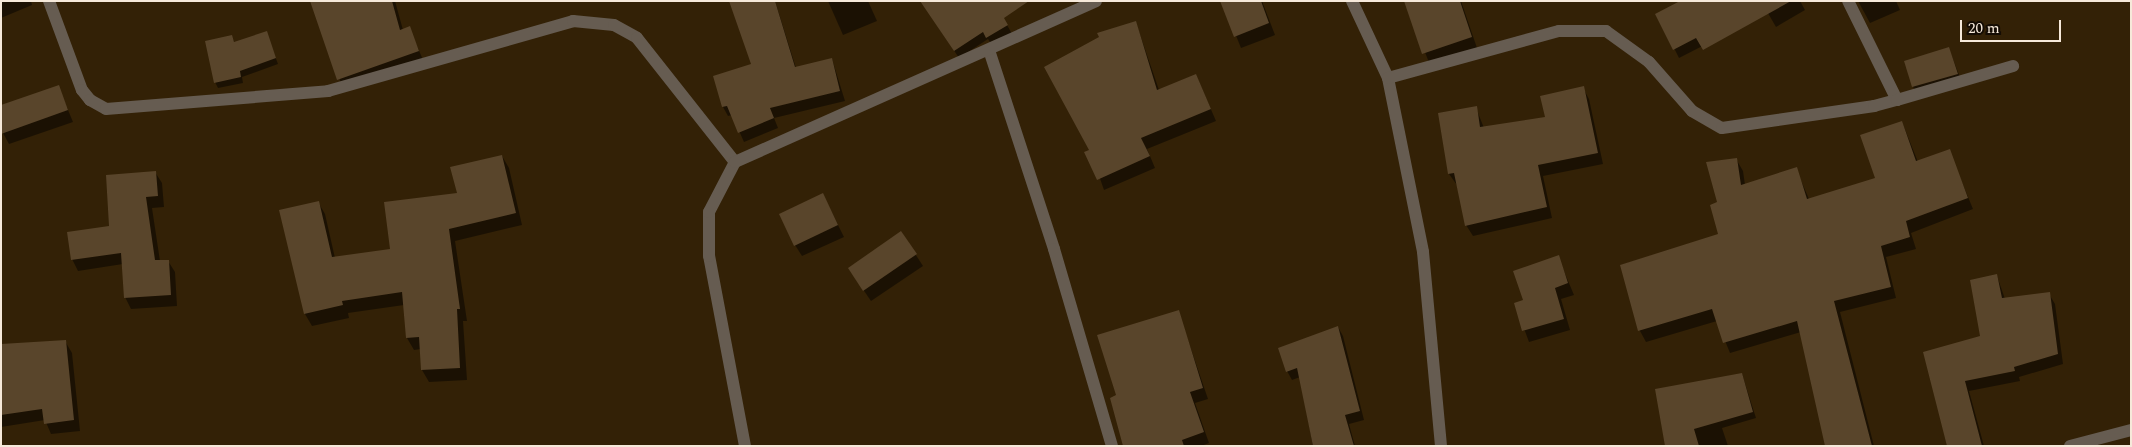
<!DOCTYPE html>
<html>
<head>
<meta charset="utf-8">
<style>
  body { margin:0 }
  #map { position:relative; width:2132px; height:447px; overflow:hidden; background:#332106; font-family:Spectral,serif }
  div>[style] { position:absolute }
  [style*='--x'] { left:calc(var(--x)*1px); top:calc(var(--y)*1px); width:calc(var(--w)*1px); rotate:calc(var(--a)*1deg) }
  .shadow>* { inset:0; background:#0007 }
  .building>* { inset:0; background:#59452b }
  .minor>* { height:12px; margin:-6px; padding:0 6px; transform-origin:6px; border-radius:6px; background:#665c51 }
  span { translate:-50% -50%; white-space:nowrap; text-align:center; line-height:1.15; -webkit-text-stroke:4px #140c03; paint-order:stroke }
  .frame { position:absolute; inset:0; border:2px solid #f6e9da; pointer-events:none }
  .scale { position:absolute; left:1960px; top:20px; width:101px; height:22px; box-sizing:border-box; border:2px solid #f6e9da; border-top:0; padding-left:6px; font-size:15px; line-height:18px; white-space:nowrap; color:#f6e9da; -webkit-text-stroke:4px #140c03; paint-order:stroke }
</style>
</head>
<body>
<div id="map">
  <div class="shadow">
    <div style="clip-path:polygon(1px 1px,31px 1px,32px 5px,1px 18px)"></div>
    <div style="clip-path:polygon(311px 1px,395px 1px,403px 30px,409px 28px,424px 62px,344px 91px)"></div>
    <div style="clip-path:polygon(752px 1px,775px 1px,796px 68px,832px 59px,845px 101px,774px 118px,778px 128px,744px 142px,732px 115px,728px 116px,723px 107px,752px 65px)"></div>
    <div style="clip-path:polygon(828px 1px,868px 1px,877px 21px,843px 35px)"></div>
    <div style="clip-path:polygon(921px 1px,994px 1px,1012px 34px,992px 45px,988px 39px,959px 58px)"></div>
    <div style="clip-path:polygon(1222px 1px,1262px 1px,1275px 35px,1241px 48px)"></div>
    <div style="clip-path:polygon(1414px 1px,1461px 1px,1477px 48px,1430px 65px,1406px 4px)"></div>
    <div style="clip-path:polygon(1761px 1px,1800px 1px,1805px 10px,1776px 27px)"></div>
    <div style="clip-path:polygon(1858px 1px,1896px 1px,1900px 10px,1870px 23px)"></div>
    <div style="clip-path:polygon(1657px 14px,1722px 36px,1679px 58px)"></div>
    <div style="clip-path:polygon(1136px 23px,1159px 90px,1196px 75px,1216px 121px,1147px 149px,1155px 168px,1104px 190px,1090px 150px)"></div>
    <div style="clip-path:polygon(266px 32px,278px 64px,242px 77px,243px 83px,218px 88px,215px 82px,231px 37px,235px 43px)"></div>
    <div style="clip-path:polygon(1949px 49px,1963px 85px,1920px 98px,1913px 87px)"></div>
    <div style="clip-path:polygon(58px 86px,73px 122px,9px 144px,3px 133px)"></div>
    <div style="clip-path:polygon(1583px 88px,1589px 99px,1603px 164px,1543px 176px,1552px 218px,1473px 236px,1466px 225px,1457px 185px,1449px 174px,1440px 114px,1476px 108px,1484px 128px,1546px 118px)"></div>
    <div style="clip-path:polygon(1902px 122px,1918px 162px,1949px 151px,1973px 209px,1911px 233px,1916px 249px,1886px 257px,1896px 298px,1840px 312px,1874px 446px,1826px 446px,1801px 332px,1730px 353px,1717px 321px,1646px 342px,1640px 331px,1621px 265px,1720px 235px,1718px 203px,1736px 159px,1743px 171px,1745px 185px,1796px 169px,1809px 199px,1877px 179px)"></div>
    <div style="clip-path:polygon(502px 156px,509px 168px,522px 225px,455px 241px,467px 321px,463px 321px,467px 380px,429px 382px,422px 370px,421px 349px,414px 350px,407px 338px,404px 305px,348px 313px,349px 318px,312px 326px,305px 314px,281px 211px,318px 202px,325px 214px,335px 258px,391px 250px)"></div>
    <div style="clip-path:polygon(155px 172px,162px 183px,164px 207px,152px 208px,160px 261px,168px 261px,175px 272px,177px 306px,131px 309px,125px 297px,123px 264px,78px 271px,72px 259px,111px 227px)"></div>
    <div style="clip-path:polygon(823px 195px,844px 237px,802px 256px,795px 245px)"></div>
    <div style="clip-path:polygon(901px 232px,923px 266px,871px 301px,856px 279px)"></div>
    <div style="clip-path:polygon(1558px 257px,1574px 295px,1561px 299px,1570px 330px,1529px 342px,1515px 304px,1524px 301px)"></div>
    <div style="clip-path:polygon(1997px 276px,2005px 299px,2049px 294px,2055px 304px,2063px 364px,2019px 377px,2020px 381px,1969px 391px,1984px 446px,1948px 446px,1924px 353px,1982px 337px)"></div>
    <div style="clip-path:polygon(1178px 311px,1208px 399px,1195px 403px,1209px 443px,1201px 446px,1125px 446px,1117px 396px)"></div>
    <div style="clip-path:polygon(1338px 327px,1343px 336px,1364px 420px,1349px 424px,1355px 446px,1313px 446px,1300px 377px,1292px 380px,1287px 371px)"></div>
    <div style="clip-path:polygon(65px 341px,72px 353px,80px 431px,51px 434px,45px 420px,1px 427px,1px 370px)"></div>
    <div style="clip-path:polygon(1742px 374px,1756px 418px,1722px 428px,1728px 446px,1669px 446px)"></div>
  </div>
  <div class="building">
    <div style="clip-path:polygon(310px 1px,392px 1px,400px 30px,410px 26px,419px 51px,337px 80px)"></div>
    <div style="clip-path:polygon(729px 1px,775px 1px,795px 67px,832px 58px,840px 91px,770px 108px,774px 118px,738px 133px,727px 106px,722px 107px,713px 76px,751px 64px)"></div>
    <div style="clip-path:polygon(920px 1px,1029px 1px,1004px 18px,1008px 25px,986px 38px,983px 32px,954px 51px)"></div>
    <div style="clip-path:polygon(1220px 1px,1261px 1px,1269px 23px,1234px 37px)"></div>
    <div style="clip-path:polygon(1404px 1px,1460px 1px,1472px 37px,1422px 54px)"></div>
    <div style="clip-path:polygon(1680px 1px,1791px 1px,1703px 50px,1696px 38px,1673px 50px,1655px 14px)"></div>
    <div style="clip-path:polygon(1136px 21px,1157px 90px,1196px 74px,1211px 109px,1141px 138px,1150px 156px,1097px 180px,1084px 152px,1089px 150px,1044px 67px,1099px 37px,1097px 33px)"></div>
    <div style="clip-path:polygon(267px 31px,276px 58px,240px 71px,241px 77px,214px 83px,205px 41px,232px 35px,234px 42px)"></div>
    <div style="clip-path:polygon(1949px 47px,1958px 74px,1912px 87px,1904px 61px)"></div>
    <div style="clip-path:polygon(59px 85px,68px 110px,1px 134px,1px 105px)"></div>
    <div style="clip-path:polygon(1584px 86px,1598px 153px,1538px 165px,1547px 207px,1465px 226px,1454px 173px,1448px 174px,1438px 113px,1477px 106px,1480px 127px,1545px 117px,1540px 96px)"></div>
    <div style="clip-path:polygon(1902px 121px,1916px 161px,1950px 149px,1968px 198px,1906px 221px,1910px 237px,1881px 246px,1891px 287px,1834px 301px,1872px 446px,1825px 446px,1797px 321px,1723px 343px,1712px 309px,1638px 331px,1620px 265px,1718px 234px,1710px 205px,1717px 202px,1706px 162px,1737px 158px,1741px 185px,1797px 167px,1807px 199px,1875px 178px,1860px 135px)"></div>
    <div style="clip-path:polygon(502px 155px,516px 213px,449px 229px,460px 309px,457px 309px,460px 368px,421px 370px,419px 337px,406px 338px,402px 292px,342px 301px,343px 305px,304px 314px,279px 210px,319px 201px,332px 257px,390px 249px,384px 202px,457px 193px,450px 167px)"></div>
    <div style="clip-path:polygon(156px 171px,158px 196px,146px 197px,155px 260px,169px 260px,171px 295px,124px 298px,121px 253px,71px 260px,67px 232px,109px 226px,106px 175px)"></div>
    <div style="clip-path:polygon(823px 193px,838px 225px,794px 246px,779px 214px)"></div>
    <div style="clip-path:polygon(901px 231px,917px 254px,863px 291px,848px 268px)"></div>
    <div style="clip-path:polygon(1559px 255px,1568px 283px,1555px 288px,1564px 319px,1522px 331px,1514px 303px,1523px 300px,1513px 271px)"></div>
    <div style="clip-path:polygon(1997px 274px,2002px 298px,2050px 292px,2058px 354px,2014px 367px,2015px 371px,1965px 381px,1982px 446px,1947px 446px,1923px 352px,1980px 336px,1970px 280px)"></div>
    <div style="clip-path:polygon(1179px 310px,1203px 388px,1190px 392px,1204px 432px,1182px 440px,1184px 446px,1123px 446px,1110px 398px,1116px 395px,1097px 335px)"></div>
    <div style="clip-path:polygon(1338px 326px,1360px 411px,1345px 415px,1354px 446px,1313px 446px,1297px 368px,1286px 372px,1278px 348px)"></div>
    <div style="clip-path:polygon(66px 340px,74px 420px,44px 424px,42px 409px,1px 415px,1px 344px)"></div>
    <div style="clip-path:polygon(1742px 373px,1753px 412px,1694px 429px,1699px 446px,1665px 446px,1655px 389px)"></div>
  </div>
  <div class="minor">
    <div style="--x:49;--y:1;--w:95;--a:69.7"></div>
    <div style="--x:82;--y:90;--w:13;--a:51"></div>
    <div style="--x:90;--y:100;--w:18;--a:29"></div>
    <div style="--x:106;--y:109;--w:223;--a:-4.6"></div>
    <div style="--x:328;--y:91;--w:255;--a:-15.9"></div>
    <div style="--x:573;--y:21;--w:41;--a:5.6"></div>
    <div style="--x:614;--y:25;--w:26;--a:29"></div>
    <div style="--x:637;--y:38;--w:158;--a:51.7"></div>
    <div style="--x:1352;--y:1;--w:85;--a:64.9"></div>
    <div style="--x:1388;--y:78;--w:177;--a:78.6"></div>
    <div style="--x:1423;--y:252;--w:195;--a:84.7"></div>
    <div style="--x:989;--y:50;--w:209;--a:71.9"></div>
    <div style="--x:1054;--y:249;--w:205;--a:73.6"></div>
    <div style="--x:1388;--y:78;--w:177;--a:-15.4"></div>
    <div style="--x:1559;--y:31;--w:47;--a:0"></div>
    <div style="--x:1606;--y:31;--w:53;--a:35.8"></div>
    <div style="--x:1649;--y:62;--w:65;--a:48.7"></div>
    <div style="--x:1692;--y:111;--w:34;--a:30"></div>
    <div style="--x:1722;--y:128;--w:154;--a:-8.2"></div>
    <div style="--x:1874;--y:106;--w:24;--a:-15"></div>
    <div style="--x:1897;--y:100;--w:110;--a:-116.3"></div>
    <div style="--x:1897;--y:100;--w:121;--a:-16.3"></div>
    <div style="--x:745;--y:446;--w:193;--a:-100.7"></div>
    <div style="--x:709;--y:256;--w:44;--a:-90"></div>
    <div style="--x:709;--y:212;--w:56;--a:-62.5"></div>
    <div style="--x:735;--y:162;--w:395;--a:-24"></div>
    <div style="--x:2070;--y:446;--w:63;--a:-14.7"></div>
  </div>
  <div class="frame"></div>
  <div class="scale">20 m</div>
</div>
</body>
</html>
